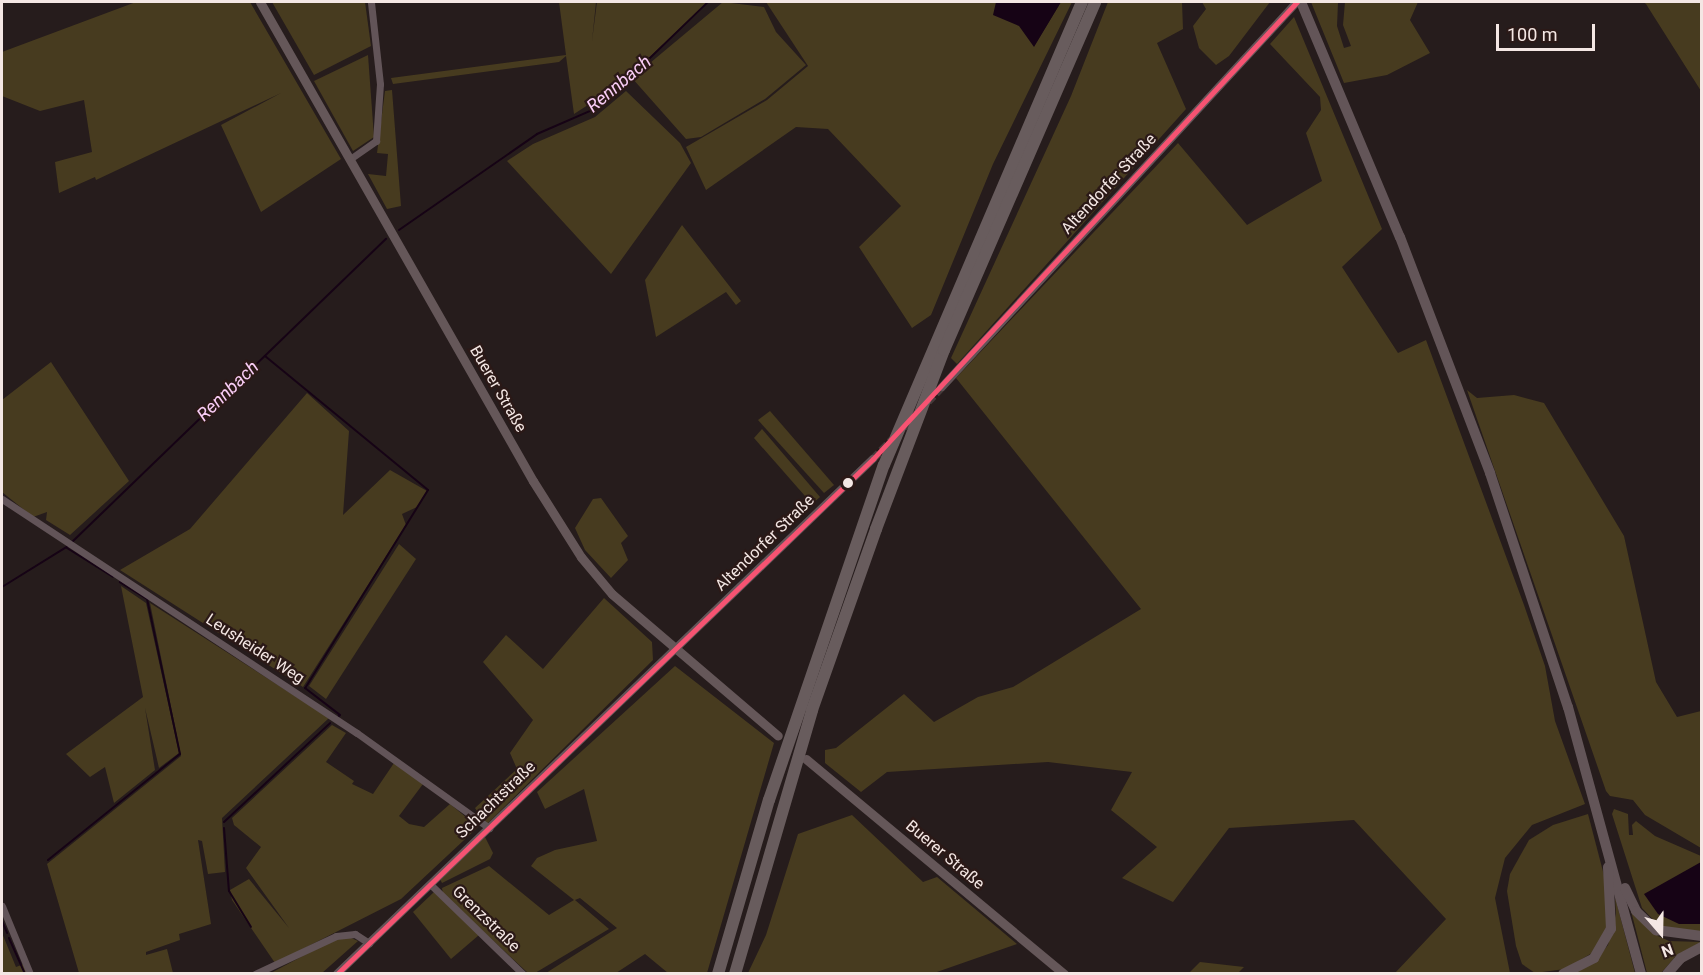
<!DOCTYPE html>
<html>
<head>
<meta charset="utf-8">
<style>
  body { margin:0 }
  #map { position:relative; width:1703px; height:975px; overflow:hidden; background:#261c1c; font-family:Roboto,sans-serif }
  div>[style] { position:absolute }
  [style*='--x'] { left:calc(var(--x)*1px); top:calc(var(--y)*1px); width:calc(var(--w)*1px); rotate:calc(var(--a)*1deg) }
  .green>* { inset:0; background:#473b1f }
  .water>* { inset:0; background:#160315 }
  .stream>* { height:2px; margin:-1px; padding:0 1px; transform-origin:1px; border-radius:1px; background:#160315 }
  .tertiary-tunnel>* { height:8px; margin-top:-4px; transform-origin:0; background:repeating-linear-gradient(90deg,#453a3a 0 8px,transparent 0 12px) }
  .minor>* { height:7px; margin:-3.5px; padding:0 3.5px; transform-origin:3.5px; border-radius:3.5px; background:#625458 }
  .tertiary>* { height:8px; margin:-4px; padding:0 4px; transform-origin:4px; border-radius:4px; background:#625458 }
  .secondary>* { height:9px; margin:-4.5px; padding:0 4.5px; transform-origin:4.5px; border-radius:4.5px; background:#655759 }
  .primary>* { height:10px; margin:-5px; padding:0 5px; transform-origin:5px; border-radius:5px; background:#635558 }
  .motorway>* { height:12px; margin:-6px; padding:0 6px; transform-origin:6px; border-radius:6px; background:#685c5d }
  .bus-1>* { height:4.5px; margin:-2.25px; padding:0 2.25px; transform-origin:2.25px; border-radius:2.25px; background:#f65372 }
  .dots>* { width:16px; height:16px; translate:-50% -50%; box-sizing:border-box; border:3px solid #2b1917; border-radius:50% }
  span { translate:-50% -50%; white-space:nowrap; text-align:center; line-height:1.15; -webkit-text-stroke:4.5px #2b1917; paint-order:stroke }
  .street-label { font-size:16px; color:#f4e7e4 }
  .water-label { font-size:18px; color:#f9cdf6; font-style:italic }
  .frame { position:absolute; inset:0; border:3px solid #f4e7e4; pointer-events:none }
  .north { position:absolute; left:1631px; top:903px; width:60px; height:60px; -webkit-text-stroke:4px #2b1917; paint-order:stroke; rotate:160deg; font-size:16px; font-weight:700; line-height:24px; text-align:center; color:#f4e7e4 }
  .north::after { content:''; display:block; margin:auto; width:21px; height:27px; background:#f4e7e4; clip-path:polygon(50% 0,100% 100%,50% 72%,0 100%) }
  .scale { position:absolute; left:1496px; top:24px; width:99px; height:27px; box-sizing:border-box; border:3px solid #f4e7e4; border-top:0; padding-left:8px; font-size:18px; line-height:21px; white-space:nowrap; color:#f4e7e4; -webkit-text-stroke:4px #2b1917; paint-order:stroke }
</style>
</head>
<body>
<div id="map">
  <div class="green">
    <div style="clip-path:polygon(136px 2px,250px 2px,341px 159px,261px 212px,221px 125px,281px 93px,96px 180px,95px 177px,59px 193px,55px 162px,92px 152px,84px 100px,40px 111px,2px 96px,2px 52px)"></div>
    <div style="clip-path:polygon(272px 2px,365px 2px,371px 46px,314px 75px)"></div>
    <div style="clip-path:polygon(559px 2px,596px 2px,592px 41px,597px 2px,708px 2px,622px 83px,574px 114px,566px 56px,559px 62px,393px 84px,391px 78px,566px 55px)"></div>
    <div style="clip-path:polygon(723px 2px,764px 7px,776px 32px,806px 65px,765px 99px,701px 137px,686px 139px,632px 78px)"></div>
    <div style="clip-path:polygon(766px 2px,1030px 2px,1034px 46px,1061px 2px,1072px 2px,993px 164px,931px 315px,912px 328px,859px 247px,901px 206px,828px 129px,796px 127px,706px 190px,686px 147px,767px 100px,808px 66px)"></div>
    <div style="clip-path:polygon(1108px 2px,1182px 2px,1183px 29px,1157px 43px,1186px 109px,957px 364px,951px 358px,1071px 96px)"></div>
    <div style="clip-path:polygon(1202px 2px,1270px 2px,1229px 56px,1216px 65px,1199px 48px,1193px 26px,1206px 9px)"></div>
    <div style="clip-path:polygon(1311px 2px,1338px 3px,1337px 26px,1344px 48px,1351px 46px,1343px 25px,1345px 2px,1418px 2px,1410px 20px,1430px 53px,1387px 75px,1344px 83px)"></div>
    <div style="clip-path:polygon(1643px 2px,1701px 2px,1701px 91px,1646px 4px)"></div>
    <div style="clip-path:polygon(1294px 17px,1382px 229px,1342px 267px,1398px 353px,1426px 340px,1524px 605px,1545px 666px,1555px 721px,1585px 804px,1532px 825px,1505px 858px,1495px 898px,1510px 973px,1395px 973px,1446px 919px,1354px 820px,1229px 828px,1173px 902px,1122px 878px,1157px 847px,1111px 810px,1132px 772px,1048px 762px,887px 772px,861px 792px,825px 763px,825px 750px,836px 748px,904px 694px,934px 722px,978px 697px,1013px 687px,1141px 609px,956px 378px,1178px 143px,1247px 225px,1322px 181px,1306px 133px,1321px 110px,1320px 97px,1270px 44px)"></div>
    <div style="clip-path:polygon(368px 55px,374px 137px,353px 151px,314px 81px)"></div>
    <div style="clip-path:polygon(392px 90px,401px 206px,387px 209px,368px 174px,386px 176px,388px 154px,377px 153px,385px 91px)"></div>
    <div style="clip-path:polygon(626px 91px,680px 143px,691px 163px,611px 274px,507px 161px,533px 144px,595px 117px)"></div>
    <div style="clip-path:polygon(682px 225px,741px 301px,736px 305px,726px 292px,656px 337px,645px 280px)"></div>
    <div style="clip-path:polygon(51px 362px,129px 481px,70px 535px,46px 520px,47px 512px,33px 517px,2px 492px,2px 400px)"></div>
    <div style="clip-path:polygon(1467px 390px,1477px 398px,1514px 395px,1544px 403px,1624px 536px,1656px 682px,1677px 717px,1701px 711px,1701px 848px,1645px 815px,1633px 800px,1610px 796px,1606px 791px)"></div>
    <div style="clip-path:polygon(307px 393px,349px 431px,343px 515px,390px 470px,427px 491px,417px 507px,402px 514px,406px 525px,303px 687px,120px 570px,190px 529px)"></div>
    <div style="clip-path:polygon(770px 411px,834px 485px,824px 493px,758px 420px)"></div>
    <div style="clip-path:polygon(762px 429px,820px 497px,812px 504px,754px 438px)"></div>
    <div style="clip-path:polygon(601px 498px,628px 536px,621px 543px,628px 560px,611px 578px,585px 550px,575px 528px,593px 499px)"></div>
    <div style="clip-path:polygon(399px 544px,416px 559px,326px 699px,309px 686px)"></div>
    <div style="clip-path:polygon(121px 586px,146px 603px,179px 753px,159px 768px,145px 708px,155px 770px,114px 803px,105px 767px,90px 777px,66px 754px,143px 697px)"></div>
    <div style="clip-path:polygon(604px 598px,652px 642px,653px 660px,486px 825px,475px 808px,517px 769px,510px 753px,533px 720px,483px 662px,506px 635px,543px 669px)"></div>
    <div style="clip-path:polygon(150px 603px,329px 718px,222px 818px,225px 872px,208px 874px,202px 841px,198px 840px,211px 924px,179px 934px,180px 940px,146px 952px,146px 955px,167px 949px,173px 973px,79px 973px,47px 864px,181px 756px)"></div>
    <div style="clip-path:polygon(675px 666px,774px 743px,707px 973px,668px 973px,645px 954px,616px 973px,546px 973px,617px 928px,580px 898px,575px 900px,609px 929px,535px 973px,528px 973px,443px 894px,442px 888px,489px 866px,549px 915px,574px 900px,531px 866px,537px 858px,555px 850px,597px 841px,584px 789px,545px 809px,537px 792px)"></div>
    <div style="clip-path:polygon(332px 725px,346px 733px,326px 762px,354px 781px,352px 784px,373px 794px,394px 763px,423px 784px,399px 816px,409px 824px,424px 827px,450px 804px,478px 827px,401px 899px,275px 963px,232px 900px,230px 890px,249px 879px,289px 928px,246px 868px,261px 847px,234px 825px,232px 818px)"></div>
    <div style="clip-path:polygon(1614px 809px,1628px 814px,1629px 835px,1633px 835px,1632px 825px,1636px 821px,1655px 836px,1701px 856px,1701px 932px,1661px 928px,1642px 908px,1612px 814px)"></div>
    <div style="clip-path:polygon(1588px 814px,1606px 883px,1607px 929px,1592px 953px,1565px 969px,1535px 973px,1522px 964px,1516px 946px,1507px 891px,1510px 874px,1529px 840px,1553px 825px)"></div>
    <div style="clip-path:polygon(852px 815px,923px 882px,937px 877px,1017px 944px,934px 973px,748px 973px,766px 935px,798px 834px)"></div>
    <div style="clip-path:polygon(485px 837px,493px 853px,490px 859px,442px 883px,440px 879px)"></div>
    <div style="clip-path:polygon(434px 892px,479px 935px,451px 959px,413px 912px)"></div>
    <div style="clip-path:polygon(1615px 897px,1635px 973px,1574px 974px,1600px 955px,1608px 945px,1616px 914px)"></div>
    <div style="clip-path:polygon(1631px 911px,1658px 936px,1669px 941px,1701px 942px,1676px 956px,1661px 973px,1647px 973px)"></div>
    <div style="clip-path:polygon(2px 933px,16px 967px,24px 964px,28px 973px,2px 973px)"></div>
    <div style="clip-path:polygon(349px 937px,358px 941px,322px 973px,269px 974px,331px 941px)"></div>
    <div style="clip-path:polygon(1200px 962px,1244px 967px,1238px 973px,1189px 973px)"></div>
  </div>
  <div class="water">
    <div style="clip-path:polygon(996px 2px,1061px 2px,1034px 47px,1019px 26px,993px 15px)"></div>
    <div style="clip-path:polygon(1701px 862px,1701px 924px,1679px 924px,1658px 914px,1644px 894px)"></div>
  </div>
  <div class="stream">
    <div style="--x:399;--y:230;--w:168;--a:-34.8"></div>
    <div style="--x:537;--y:134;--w:58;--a:-23.5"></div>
    <div style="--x:590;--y:111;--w:41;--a:-39.1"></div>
    <div style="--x:622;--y:85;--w:120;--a:-44"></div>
    <div style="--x:265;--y:356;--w:211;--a:39.4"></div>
    <div style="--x:428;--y:490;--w:233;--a:121.8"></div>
    <div style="--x:305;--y:688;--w:44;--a:37.6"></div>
    <div style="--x:340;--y:715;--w:3;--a:135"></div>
    <div style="--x:71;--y:543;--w:438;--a:-44"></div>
    <div style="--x:67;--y:548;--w:54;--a:32.2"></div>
    <div style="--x:2;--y:587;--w:78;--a:-31.8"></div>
    <div style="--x:224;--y:822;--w:145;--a:-43"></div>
    <div style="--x:224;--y:828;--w:63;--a:85.5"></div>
    <div style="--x:229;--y:891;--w:42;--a:58.6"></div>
    <div style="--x:48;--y:860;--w:169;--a:-38.8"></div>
    <div style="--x:180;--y:754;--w:158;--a:-102"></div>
    <div style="--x:147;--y:599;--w:32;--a:-148"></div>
    <div style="--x:2;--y:921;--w:13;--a:67"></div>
    <div style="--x:9;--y:938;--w:39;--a:66"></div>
  </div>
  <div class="tertiary-tunnel">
    <div style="--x:903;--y:428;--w:57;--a:-46.4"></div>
    <div style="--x:873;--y:459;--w:27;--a:-45"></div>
  </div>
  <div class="minor">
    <div style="--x:350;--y:159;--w:32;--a:-35"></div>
    <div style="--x:376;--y:141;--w:57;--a:-86"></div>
    <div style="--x:380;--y:84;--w:82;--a:-96.3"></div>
    <div style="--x:2;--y:499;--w:425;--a:33.4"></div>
    <div style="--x:357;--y:733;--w:163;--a:35.7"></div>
    <div style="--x:430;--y:884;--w:129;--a:44.1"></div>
    <div style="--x:2;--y:906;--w:74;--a:67.6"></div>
    <div style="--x:255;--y:974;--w:89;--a:-25.1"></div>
    <div style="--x:336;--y:936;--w:19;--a:-6"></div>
    <div style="--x:355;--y:934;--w:17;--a:33"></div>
  </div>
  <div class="tertiary">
    <div style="--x:942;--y:387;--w:524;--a:-47.32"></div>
    <div style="--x:337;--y:974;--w:743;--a:-43.86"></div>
  </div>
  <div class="secondary">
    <div style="--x:260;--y:2;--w:551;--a:60.32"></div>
    <div style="--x:533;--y:481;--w:90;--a:57.7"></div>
    <div style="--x:581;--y:557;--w:48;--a:50"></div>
    <div style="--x:612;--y:594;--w:218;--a:40.5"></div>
    <div style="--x:806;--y:759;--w:336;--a:39.8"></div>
  </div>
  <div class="primary">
    <div style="--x:1301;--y:2;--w:255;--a:67.2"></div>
    <div style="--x:1400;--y:237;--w:253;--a:69.1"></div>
    <div style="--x:1490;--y:473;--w:247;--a:71.6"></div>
    <div style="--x:1568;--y:707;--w:277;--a:74.7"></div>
    <div style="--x:1625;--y:888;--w:25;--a:64"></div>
    <div style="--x:1636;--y:911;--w:28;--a:44"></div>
    <div style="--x:1656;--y:930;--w:46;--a:7.4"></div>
    <div style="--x:1563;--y:974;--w:35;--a:-27"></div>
    <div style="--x:1594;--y:958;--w:34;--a:-60"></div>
    <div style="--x:1611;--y:929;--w:62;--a:-92.8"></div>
    <div style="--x:1667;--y:974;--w:21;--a:-49"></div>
    <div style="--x:1681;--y:958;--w:24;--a:-28"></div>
  </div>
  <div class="motorway">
    <div style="--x:718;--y:974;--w:181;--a:-73.7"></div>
    <div style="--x:769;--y:800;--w:354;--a:-71.1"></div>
    <div style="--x:884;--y:465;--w:504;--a:-66.85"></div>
    <div style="--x:735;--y:974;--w:275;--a:-73.7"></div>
    <div style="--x:812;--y:710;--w:192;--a:-70.5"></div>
    <div style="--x:876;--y:529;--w:191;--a:-69.2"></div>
    <div style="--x:944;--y:350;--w:379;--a:-66.5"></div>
  </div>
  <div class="bus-1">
    <div style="--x:337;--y:974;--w:743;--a:-43.86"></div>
    <div style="--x:873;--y:459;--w:623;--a:-47.15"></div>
  </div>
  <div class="dots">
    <div style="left:848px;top:483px;background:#f4e7e4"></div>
  </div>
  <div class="street-label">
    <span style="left:1109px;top:184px;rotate:-47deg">Altendorfer Straße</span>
    <span style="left:498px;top:389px;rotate:60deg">Buerer Straße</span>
    <span style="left:765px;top:543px;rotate:-44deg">Altendorfer Straße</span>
    <span style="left:255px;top:649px;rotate:33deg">Leusheider Weg</span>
    <span style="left:496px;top:800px;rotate:-44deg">Schachtstraße</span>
    <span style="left:945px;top:855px;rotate:40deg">Buerer Straße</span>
    <span style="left:486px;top:919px;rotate:44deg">Grenzstraße</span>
  </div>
  <div class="water-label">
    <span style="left:619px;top:84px;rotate:-40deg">Rennbach</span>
    <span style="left:228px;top:391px;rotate:-44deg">Rennbach</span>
  </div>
  <div class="frame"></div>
  <div class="north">N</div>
  <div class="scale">100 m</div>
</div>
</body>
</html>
